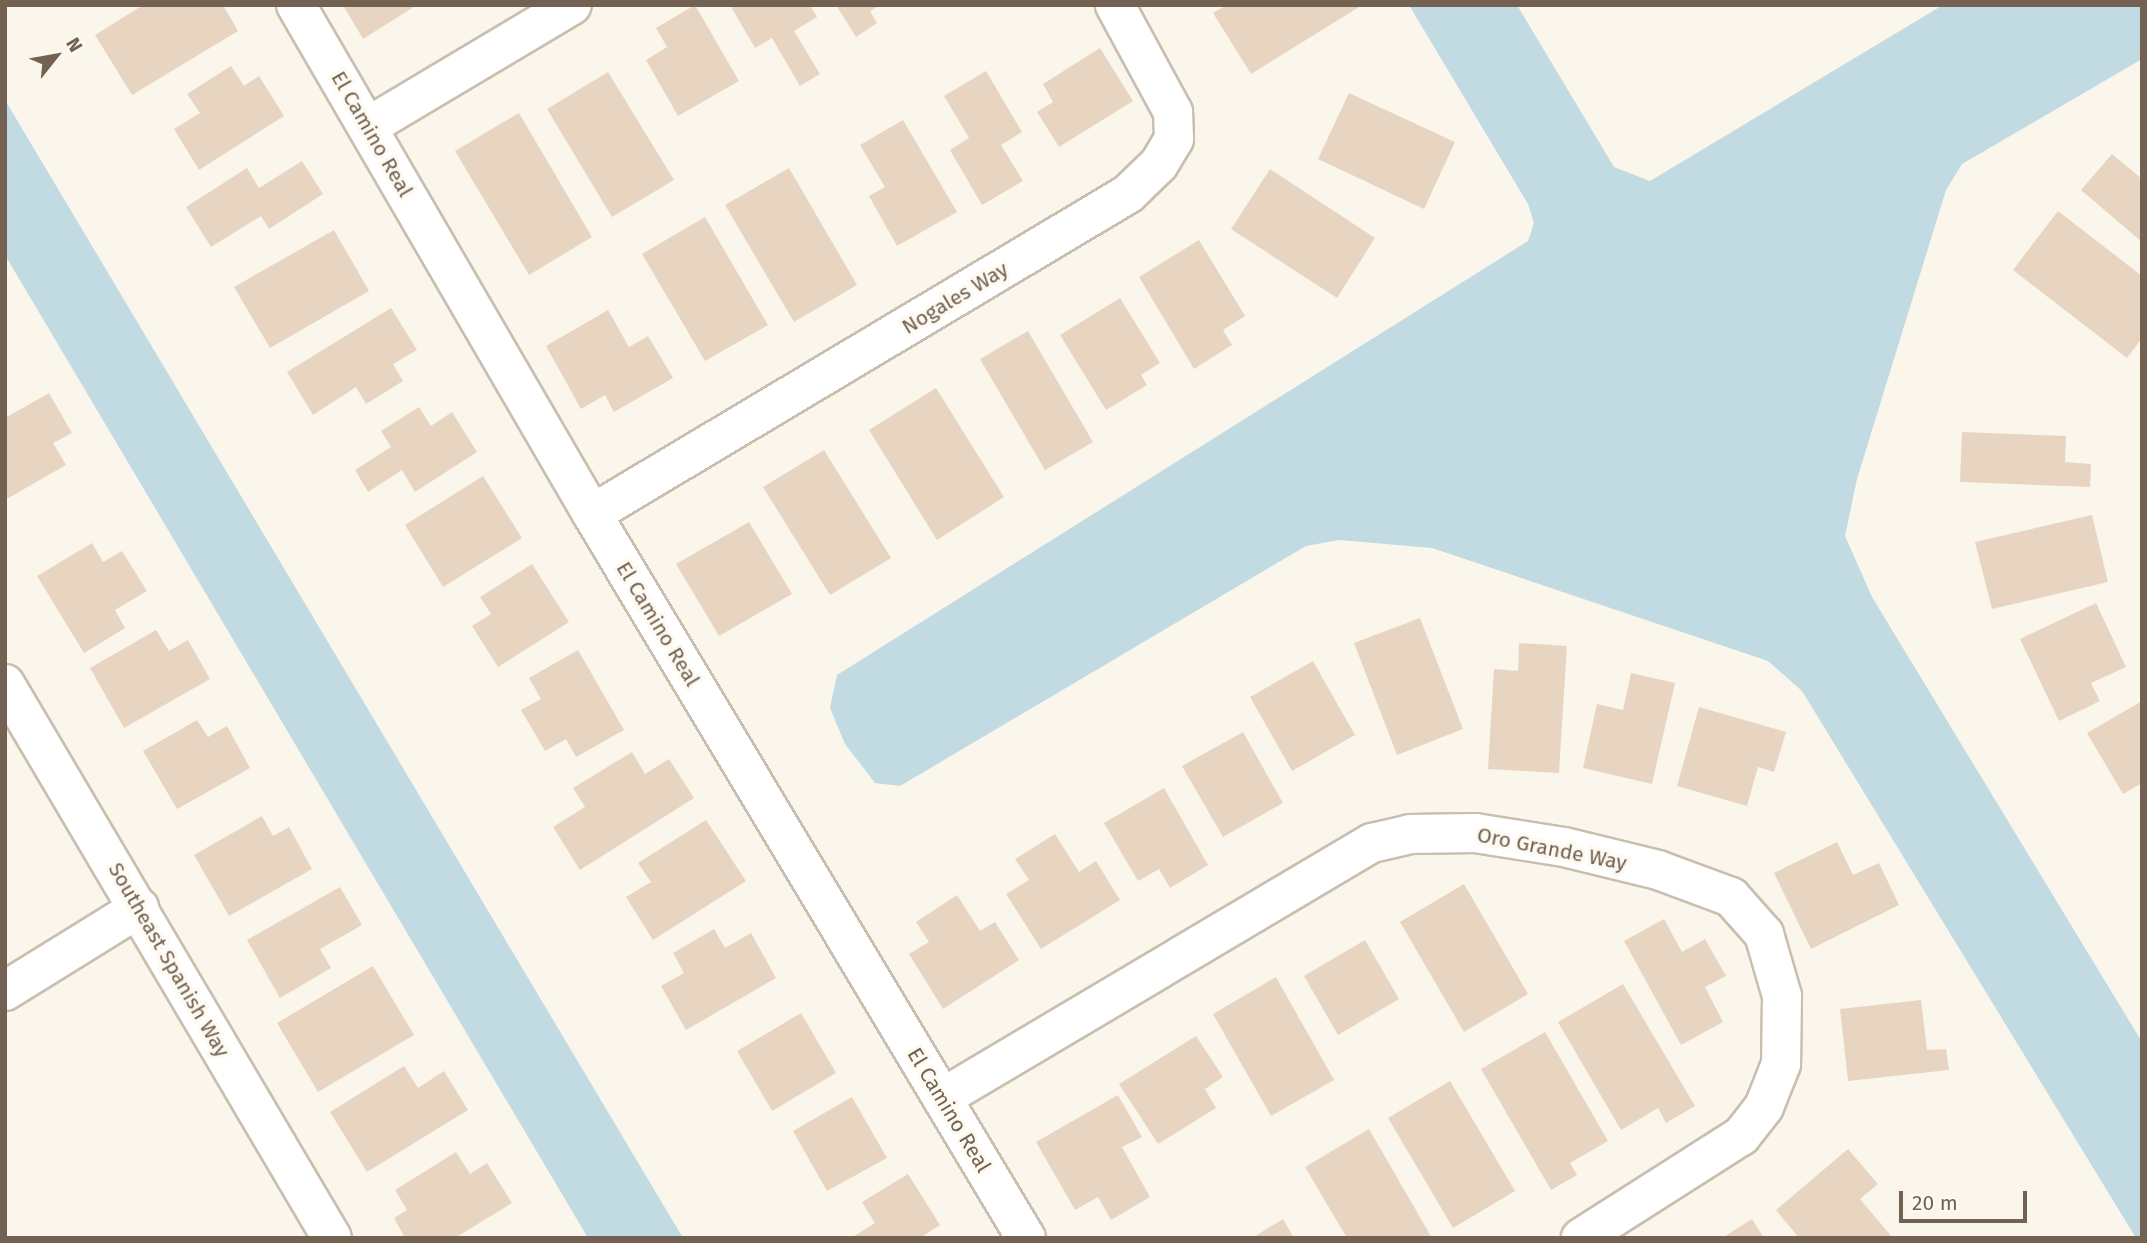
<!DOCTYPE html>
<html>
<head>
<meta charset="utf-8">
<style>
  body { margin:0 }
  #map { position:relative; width:2147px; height:1243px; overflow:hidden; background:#faf6eb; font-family:"Fira Sans",sans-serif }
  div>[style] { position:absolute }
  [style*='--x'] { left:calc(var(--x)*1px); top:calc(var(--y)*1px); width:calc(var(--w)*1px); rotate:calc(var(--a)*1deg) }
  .water>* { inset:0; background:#c2dae2 }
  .building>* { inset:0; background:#e8d5c1 }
  .roads { filter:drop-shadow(2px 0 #c9beaf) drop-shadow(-2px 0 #c9beaf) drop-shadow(0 2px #c9beaf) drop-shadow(0 -2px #c9beaf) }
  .minor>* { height:38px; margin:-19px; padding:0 19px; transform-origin:19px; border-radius:19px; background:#fff }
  span { translate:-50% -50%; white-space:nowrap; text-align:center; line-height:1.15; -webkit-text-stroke:7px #fdfaf2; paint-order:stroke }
  .street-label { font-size:21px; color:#736151 }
  .frame { position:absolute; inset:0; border:7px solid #736151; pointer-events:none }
  .north { position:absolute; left:21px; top:21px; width:70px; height:70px; -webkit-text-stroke:5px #fdfaf2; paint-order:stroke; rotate:59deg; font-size:19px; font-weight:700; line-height:28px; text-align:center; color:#736151 }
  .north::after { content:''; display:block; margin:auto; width:24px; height:32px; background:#736151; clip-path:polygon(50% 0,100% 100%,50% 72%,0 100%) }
  .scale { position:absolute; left:1899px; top:1191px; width:128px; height:32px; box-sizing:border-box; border:4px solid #736151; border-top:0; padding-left:9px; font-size:21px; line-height:24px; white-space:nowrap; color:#736151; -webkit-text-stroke:5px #fdfaf2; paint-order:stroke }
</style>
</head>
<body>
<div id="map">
  <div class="water">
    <div style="clip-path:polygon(1409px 5px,1517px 5px,1614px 167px,1650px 181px,1943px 5px,2142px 5px,2142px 59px,1962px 164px,1946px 190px,1857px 479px,1845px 536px,1872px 597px,2142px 1042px,2142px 1238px,2136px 1238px,1802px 691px,1768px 661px,1432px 548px,1339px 540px,1306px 546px,900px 786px,875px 783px,845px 744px,830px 708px,837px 675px,1528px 241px,1534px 223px,1528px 204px)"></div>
    <div style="clip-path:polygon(5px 100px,683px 1238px,588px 1238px,5px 255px)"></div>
  </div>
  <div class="building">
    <div style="clip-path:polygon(143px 5px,223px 5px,238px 31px,132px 95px,95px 35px)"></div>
    <div style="clip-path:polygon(343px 5px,417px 5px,363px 39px)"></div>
    <div style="clip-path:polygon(695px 5px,739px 81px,678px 116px,646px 60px,667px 47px,656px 28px)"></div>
    <div style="clip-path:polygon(730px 5px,810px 5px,817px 17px,794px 31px,820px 74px,800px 86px,772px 38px,755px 48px)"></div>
    <div style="clip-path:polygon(836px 5px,880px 5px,870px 11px,877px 23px,856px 37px)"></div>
    <div style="clip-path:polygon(1227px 5px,1358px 5px,1359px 7px,1251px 74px,1213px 13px)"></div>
    <div style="clip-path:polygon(1100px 48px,1133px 101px,1059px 147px,1037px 112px,1053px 102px,1043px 84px)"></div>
    <div style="clip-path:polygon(231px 66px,244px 86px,259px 76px,284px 116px,199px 170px,174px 129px,200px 113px,187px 94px)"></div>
    <div style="clip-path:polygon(986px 71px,1022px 132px,1001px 145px,1023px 181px,982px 205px,950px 150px,969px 138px,944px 96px)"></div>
    <div style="clip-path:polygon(608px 72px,674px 180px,612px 217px,547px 109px)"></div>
    <div style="clip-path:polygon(1349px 93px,1455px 142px,1424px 209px,1318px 159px)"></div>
    <div style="clip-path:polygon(519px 113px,592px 237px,529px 275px,455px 151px)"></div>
    <div style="clip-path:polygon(903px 120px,957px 212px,897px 246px,869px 196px,885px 187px,860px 145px)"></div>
    <div style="clip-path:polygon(2112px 154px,2142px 179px,2142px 242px,2081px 190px)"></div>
    <div style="clip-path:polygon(302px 161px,323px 194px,269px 229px,261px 216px,211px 247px,186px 207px,247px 168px,259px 188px)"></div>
    <div style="clip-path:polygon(789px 168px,857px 285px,794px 322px,725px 205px)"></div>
    <div style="clip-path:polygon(1270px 169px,1375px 238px,1337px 298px,1231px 229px)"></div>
    <div style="clip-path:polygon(2058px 211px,2142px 276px,2142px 338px,2127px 358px,2013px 270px)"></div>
    <div style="clip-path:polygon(705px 217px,768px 325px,705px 361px,642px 254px)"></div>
    <div style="clip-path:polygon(334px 230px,369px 291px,270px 348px,234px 287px)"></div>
    <div style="clip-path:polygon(1199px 240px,1245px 316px,1223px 330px,1232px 345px,1194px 369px,1139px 277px)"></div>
    <div style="clip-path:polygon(1120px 298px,1160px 363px,1141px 375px,1147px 385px,1106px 410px,1060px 335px)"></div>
    <div style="clip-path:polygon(391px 308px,417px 350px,393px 364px,403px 381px,366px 404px,356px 387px,313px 415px,287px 372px)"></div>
    <div style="clip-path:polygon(608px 310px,629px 347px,648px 336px,673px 378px,614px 412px,605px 395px,581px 409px,546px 346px)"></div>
    <div style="clip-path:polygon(1028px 331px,1093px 442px,1045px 470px,980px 359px)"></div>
    <div style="clip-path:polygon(936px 388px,1004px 497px,937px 540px,869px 430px)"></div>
    <div style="clip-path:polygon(49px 393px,72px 433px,53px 443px,66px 465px,5px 500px,5px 418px)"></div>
    <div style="clip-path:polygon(419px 407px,431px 426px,452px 412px,477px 452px,415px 492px,402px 470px,368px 492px,355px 470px,391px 447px,381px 431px)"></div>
    <div style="clip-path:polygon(1962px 432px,2066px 436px,2065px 462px,2091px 464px,2090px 487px,1960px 482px)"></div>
    <div style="clip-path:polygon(824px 450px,891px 558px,830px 595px,763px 487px)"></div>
    <div style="clip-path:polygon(483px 476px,522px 538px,443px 587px,405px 525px)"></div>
    <div style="clip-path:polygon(2092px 515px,2108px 582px,1992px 609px,1975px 542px)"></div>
    <div style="clip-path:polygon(749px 522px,792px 594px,719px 636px,676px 564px)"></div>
    <div style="clip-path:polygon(92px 543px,103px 562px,122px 551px,147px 591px,115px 610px,125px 628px,84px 653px,37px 576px)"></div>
    <div style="clip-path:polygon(532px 564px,569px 622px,498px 667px,472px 626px,491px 614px,480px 597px)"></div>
    <div style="clip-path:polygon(2096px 603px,2126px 667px,2091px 683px,2100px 701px,2059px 721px,2020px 639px)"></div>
    <div style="clip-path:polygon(1420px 618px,1463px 729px,1397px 755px,1354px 643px)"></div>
    <div style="clip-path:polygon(156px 630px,169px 651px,188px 640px,210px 679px,124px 728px,90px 668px)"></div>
    <div style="clip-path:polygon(1519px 643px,1567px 646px,1559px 773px,1488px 769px,1494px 669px,1518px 671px)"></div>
    <div style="clip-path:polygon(578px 650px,624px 730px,576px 757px,566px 739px,545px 751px,521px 710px,541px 699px,529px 678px)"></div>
    <div style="clip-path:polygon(1313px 661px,1355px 735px,1292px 771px,1250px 697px)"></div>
    <div style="clip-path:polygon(1631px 673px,1675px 683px,1652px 784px,1583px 768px,1597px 704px,1623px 710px)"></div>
    <div style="clip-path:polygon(2142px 701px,2142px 783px,2123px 794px,2087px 733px)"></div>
    <div style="clip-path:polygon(1699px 707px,1786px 732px,1774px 772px,1758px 767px,1747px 806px,1677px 786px)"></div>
    <div style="clip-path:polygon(197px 720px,208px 737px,227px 726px,250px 768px,177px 809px,143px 751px)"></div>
    <div style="clip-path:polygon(1243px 732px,1283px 803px,1223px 837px,1182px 766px)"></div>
    <div style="clip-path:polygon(632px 752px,645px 774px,669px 759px,694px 798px,580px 870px,553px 827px,585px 807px,573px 788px)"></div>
    <div style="clip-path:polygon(1164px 788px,1208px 865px,1170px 888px,1159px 869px,1138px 881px,1104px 823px)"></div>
    <div style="clip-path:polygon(262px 816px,273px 836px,289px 827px,312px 869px,229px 916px,194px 855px)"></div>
    <div style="clip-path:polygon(706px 820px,746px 881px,653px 940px,626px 897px,651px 882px,638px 863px)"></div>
    <div style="clip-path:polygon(1055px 834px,1079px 872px,1096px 861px,1120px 900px,1041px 949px,1006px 894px,1029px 880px,1015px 859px)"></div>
    <div style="clip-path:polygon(1837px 842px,1853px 875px,1879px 863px,1899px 905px,1811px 949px,1774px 873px)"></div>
    <div style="clip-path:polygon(1464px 884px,1528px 994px,1464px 1032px,1400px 922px)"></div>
    <div style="clip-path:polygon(340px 887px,362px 925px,320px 949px,331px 968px,280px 998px,247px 940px)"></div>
    <div style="clip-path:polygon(957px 895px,980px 931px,995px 922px,1019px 960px,943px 1009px,909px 954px,929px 942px,916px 922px)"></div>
    <div style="clip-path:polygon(1664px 919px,1682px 952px,1705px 939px,1726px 976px,1705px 987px,1723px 1022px,1681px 1045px,1624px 941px)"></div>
    <div style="clip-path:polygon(714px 929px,725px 948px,751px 933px,776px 978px,686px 1030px,661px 986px,684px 973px,673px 953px)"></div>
    <div style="clip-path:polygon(1365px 940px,1399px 999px,1338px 1035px,1304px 976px)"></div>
    <div style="clip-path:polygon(373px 966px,414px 1035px,318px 1092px,277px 1023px)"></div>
    <div style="clip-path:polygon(1276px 977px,1334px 1080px,1271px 1116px,1213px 1014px)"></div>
    <div style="clip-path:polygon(1623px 984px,1695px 1106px,1666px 1123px,1658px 1108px,1621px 1130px,1558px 1022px)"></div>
    <div style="clip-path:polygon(1921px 1000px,1927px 1050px,1946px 1049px,1949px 1070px,1848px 1081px,1840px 1009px)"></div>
    <div style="clip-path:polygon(801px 1013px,836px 1073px,772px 1111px,737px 1051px)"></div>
    <div style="clip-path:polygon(1545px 1032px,1608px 1141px,1570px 1163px,1577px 1175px,1551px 1190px,1481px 1069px)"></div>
    <div style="clip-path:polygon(1196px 1036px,1223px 1077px,1205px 1089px,1216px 1108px,1158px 1144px,1119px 1084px)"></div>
    <div style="clip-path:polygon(404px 1066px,418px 1088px,444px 1071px,468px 1110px,367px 1172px,330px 1112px)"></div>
    <div style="clip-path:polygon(1450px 1081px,1515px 1191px,1453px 1228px,1388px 1118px)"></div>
    <div style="clip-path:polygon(1118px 1095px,1142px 1137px,1122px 1147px,1150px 1197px,1111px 1220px,1098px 1197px,1075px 1210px,1036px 1142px)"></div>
    <div style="clip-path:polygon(852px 1097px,887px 1158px,827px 1191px,793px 1131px)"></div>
    <div style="clip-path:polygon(1369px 1129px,1432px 1238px,1347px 1238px,1305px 1167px)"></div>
    <div style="clip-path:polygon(1848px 1149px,1878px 1184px,1860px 1199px,1893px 1238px,1799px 1238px,1776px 1210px)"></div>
    <div style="clip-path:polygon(456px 1152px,470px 1174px,487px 1163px,512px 1203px,455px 1238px,405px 1238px,394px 1218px,407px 1210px,395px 1190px)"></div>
    <div style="clip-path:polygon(908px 1174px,940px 1225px,920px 1238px,851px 1238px,875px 1223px,862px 1202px)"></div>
    <div style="clip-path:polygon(1283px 1219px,1294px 1238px,1252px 1238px)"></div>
    <div style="clip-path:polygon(1752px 1219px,1764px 1238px,1722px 1238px)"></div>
  </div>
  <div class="roads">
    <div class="minor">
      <div style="--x:296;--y:5;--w:589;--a:59.82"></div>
      <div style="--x:592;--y:514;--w:844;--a:59.06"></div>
      <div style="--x:369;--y:126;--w:236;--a:-30.8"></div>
      <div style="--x:592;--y:514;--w:624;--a:-30.84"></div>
      <div style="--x:1128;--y:194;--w:43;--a:-44.1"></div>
      <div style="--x:1159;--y:164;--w:29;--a:-59"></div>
      <div style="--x:1174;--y:139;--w:27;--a:-92"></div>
      <div style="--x:1173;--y:112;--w:122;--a:-118.5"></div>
      <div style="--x:5;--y:684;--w:643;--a:59.45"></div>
      <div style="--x:5;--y:991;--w:158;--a:-31.8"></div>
      <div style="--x:942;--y:1098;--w:500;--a:-30.7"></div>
      <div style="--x:1372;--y:843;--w:39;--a:-13"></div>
      <div style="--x:1410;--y:834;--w:65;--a:-0.9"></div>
      <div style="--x:1475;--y:833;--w:90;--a:8.9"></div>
      <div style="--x:1564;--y:847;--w:97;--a:13.7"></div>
      <div style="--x:1658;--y:870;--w:78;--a:20.3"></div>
      <div style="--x:1731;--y:897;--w:50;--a:48.3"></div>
      <div style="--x:1764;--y:934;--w:65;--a:73.8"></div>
      <div style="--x:1782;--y:996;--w:68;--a:90.8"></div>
      <div style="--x:1781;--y:1064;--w:46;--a:111.6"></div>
      <div style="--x:1764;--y:1107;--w:37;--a:128"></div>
      <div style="--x:1741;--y:1136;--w:190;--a:147.5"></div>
    </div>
  </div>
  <div class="street-label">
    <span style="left:372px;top:134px;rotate:60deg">El Camino Real</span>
    <span style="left:955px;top:298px;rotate:-31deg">Nogales Way</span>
    <span style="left:658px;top:624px;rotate:59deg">El Camino Real</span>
    <span style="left:1552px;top:849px;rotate:11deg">Oro Grande Way</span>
    <span style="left:169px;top:960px;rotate:60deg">Southeast Spanish Way</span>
    <span style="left:949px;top:1110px;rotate:59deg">El Camino Real</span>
  </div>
  <div class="frame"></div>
  <div class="north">N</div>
  <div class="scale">20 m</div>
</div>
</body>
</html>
